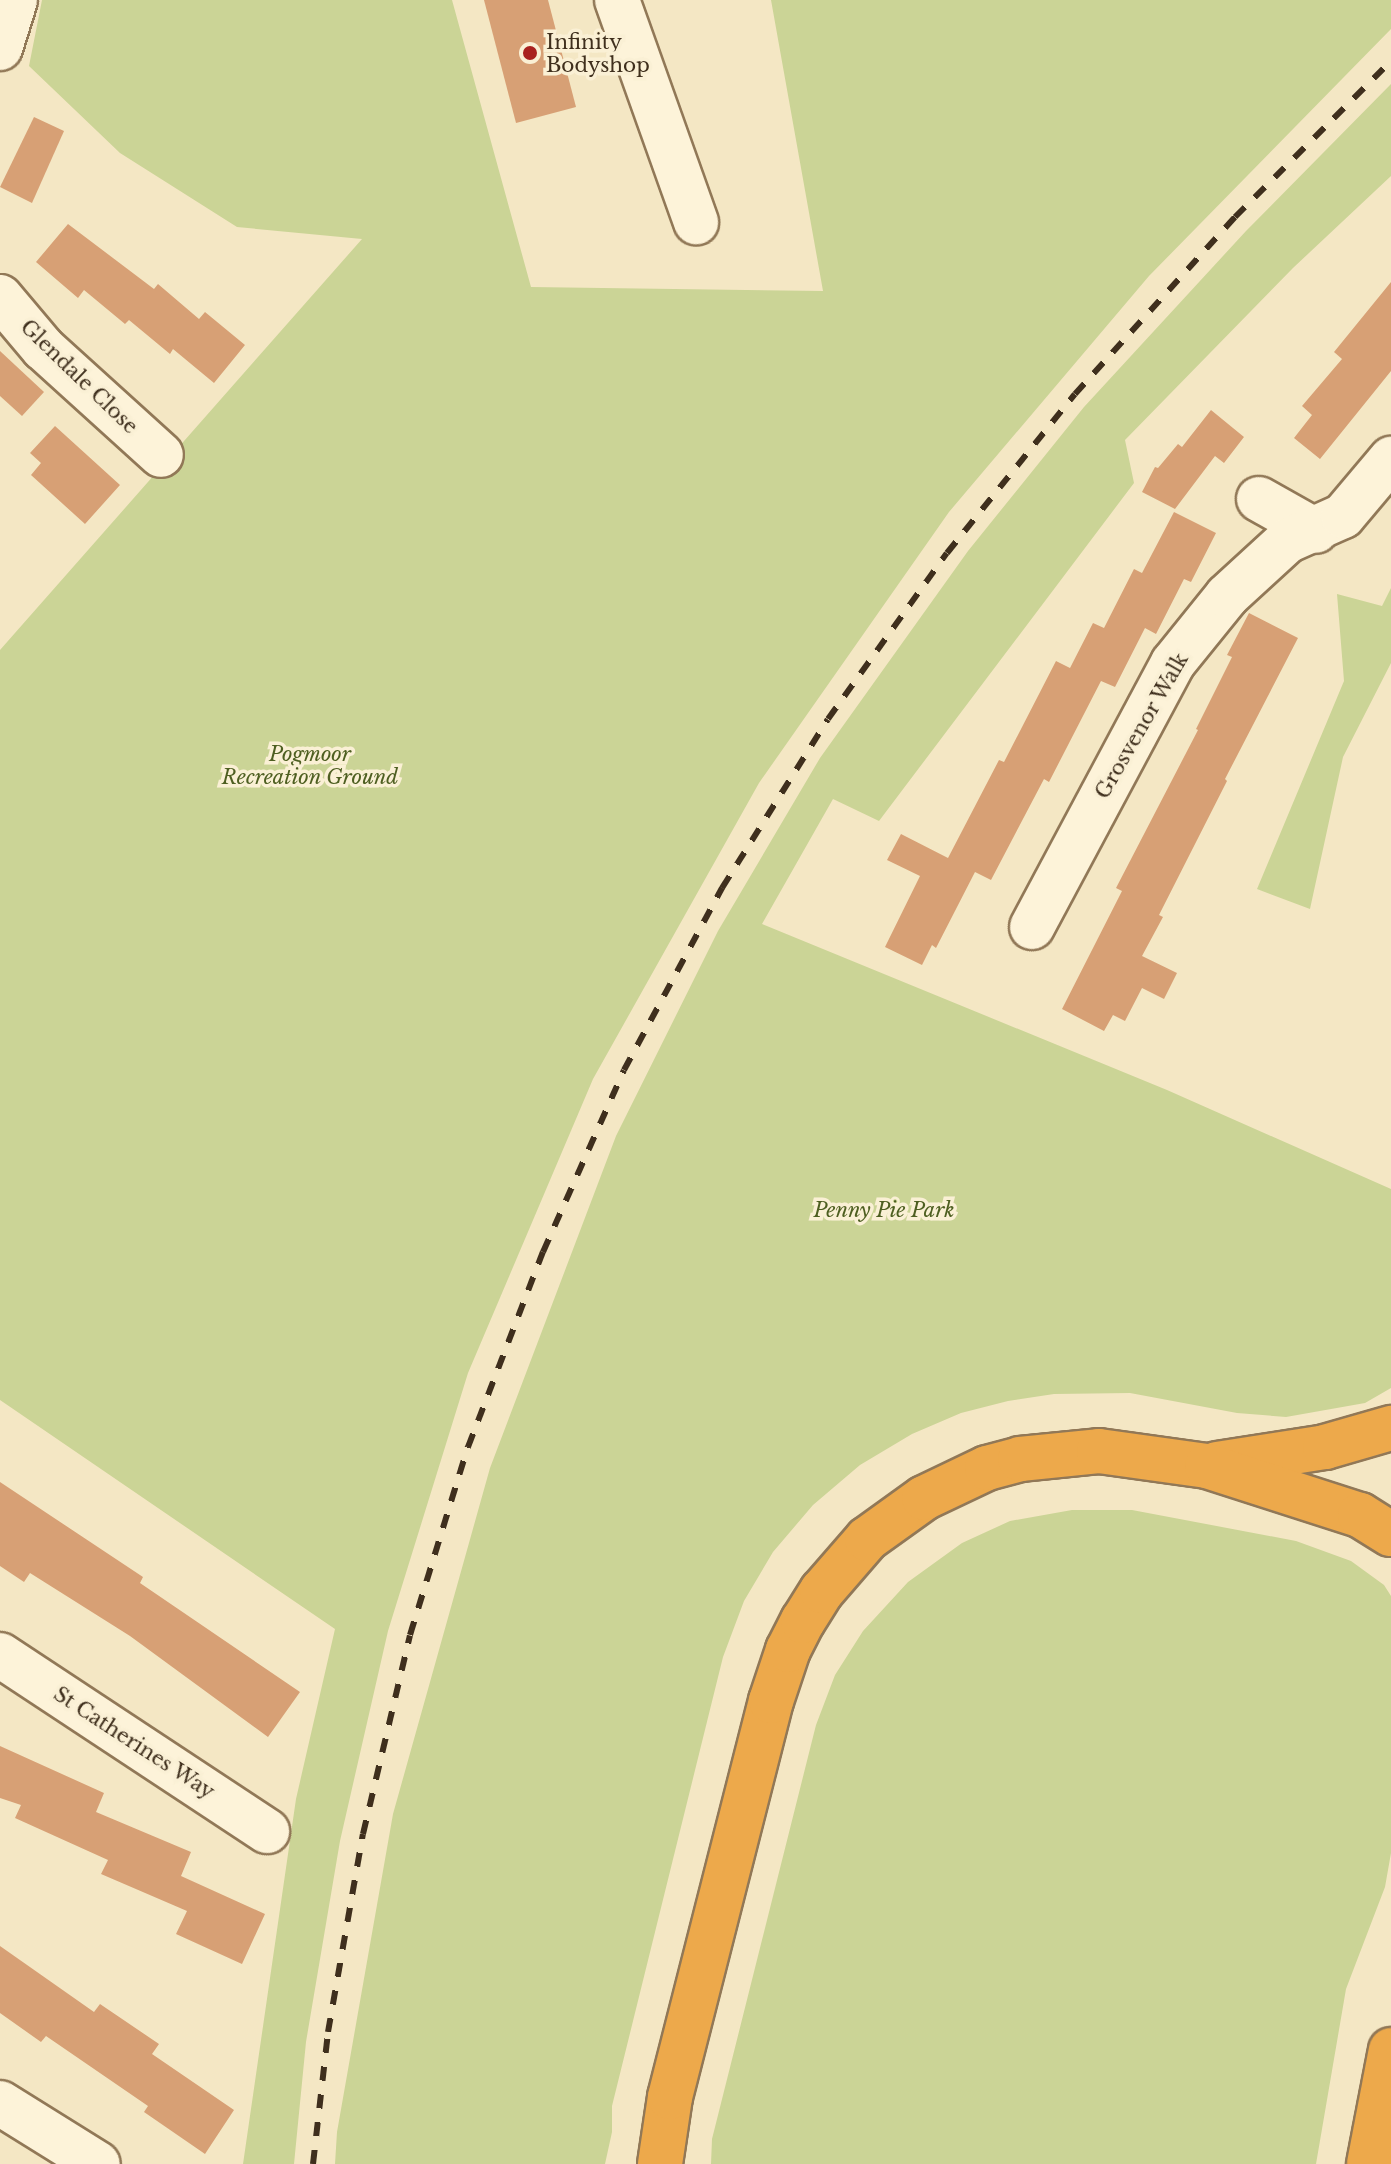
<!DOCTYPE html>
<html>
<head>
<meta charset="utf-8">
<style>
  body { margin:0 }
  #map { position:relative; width:1391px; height:2164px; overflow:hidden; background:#f4e7c4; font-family:"Libre Baskerville",serif }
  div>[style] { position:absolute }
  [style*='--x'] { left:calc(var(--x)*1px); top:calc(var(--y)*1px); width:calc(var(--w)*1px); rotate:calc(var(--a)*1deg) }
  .green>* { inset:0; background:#cbd496 }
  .building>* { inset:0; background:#d7a075 }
  .roads { filter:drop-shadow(2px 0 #917857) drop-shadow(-2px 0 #917857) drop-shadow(0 2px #917857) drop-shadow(0 -2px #917857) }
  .minor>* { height:44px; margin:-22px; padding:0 22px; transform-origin:22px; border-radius:22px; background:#fdf3d9 }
  .highway>* { height:44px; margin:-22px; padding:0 22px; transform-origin:22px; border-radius:22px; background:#eda94b }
  .rail>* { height:6px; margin-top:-3px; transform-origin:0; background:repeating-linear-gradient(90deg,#3f2f1d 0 14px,transparent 0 28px) }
  .dots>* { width:22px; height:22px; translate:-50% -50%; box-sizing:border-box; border:4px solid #faf0d5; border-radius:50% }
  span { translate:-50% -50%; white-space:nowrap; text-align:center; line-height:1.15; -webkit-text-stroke:7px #faf0d5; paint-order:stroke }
  .poi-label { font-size:20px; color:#3f2f1d }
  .left { translate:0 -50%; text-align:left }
  .street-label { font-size:20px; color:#3f2f1d }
  .park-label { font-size:20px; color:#4e5f21; font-style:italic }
</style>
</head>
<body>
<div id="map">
  <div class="green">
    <div style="clip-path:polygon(42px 0,452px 0,531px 287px,823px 291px,771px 0,1391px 0,1391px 29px,1149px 276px,949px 512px,759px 783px,593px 1079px,468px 1373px,388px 1631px,340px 1841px,306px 2042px,294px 2164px,243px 2164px,296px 1799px,335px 1629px,0 1400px,0 650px,362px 239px,237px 227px,120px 153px,29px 66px)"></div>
    <div style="clip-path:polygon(1391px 84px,1391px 176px,1293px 268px,1125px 440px,1134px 483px,879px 821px,833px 799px,762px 924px,1167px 1090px,1391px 1189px,1391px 1388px,1365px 1403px,1286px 1417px,1237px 1413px,1130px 1393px,1054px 1394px,1008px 1401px,961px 1413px,912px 1434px,860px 1465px,813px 1505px,773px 1552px,744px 1601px,723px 1657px,612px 2106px,612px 2132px,605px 2164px,335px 2164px,337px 2132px,393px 1814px,490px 1468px,616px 1136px,718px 931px,820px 758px,968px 551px,1084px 407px,1246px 231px)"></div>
    <div style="clip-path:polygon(1391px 588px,1391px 663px,1343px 757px,1310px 909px,1257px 889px,1344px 681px,1337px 594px,1382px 606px)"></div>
    <div style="clip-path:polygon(1072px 1510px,1132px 1510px,1296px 1541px,1351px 1561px,1384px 1585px,1391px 1596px,1391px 1853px,1385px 1887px,1346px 1989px,1316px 2164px,711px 2164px,712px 2139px,816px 1725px,835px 1675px,863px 1631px,908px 1582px,962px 1543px,1010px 1521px)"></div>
  </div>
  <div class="building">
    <div style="clip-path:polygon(484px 0,548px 0,576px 107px,516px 123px)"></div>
    <div style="clip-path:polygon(34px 117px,64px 131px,32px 203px,0 187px)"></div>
    <div style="clip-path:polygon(68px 224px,154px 289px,158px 284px,199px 319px,205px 312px,245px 345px,214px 383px,173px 349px,170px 354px,129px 320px,125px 324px,84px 290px,78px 298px,36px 262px)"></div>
    <div style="clip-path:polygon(1391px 282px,1391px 371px,1320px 459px,1294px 438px,1312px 415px,1302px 406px,1342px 359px,1334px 352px)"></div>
    <div style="clip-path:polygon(0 351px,44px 392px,22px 416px,0 396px)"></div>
    <div style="clip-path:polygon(1211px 410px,1244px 437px,1224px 463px,1215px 456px,1175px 509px,1142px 492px,1155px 467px,1158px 468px,1178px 444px,1182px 447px)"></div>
    <div style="clip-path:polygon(55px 426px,120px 485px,85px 524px,31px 475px,41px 463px,30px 453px)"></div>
    <div style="clip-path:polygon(1174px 512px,1216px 533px,1191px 582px,1184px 579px,1156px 634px,1145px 628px,1115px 687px,1101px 681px,1049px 782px,1044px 779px,991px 880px,975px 872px,936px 948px,932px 945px,922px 965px,885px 947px,920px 876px,887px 860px,901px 834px,948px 858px,999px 760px,1004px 762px,1056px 661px,1070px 668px,1093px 623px,1104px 628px,1134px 569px,1142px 573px)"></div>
    <div style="clip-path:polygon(1249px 613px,1298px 638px,1225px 779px,1227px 781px,1159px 915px,1163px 917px,1142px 956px,1177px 973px,1164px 999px,1142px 988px,1125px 1021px,1113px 1015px,1104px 1031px,1062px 1009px,1122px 891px,1116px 888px,1198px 730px,1196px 729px,1232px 657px,1227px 655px)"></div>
    <div style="clip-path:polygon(0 1482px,143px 1577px,140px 1583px,300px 1692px,268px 1737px,130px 1636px,30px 1573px,24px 1582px,0 1566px)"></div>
    <div style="clip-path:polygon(0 1746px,104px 1793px,96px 1812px,191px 1852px,181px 1876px,265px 1914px,242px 1964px,176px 1934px,187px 1911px,101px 1874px,108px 1860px,15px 1818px,21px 1805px,0 1798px)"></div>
    <div style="clip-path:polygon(0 1946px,94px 2012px,100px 2004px,159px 2044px,152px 2054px,234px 2110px,205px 2154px,144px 2112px,148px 2106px,46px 2036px,41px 2042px,0 2013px)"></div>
  </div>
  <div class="roads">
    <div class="minor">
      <div style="--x:617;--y:0;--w:236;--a:70.4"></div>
      <div style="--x:0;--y:48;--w:50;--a:-72.6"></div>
      <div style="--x:0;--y:297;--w:67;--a:49.9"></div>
      <div style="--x:43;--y:348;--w:159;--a:42.2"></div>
      <div style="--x:1259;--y:499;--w:65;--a:29.3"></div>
      <div style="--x:1032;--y:927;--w:299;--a:-61.9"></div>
      <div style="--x:1173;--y:663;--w:86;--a:-51.1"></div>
      <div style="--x:1227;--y:596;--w:81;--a:-42.5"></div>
      <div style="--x:1287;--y:541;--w:61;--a:-24.1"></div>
      <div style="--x:1343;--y:516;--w:75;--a:-49.9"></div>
      <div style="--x:0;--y:1655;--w:320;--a:33.4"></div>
      <div style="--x:0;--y:2103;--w:115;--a:31.9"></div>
    </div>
    <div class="highway">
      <div style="--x:1217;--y:1464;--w:109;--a:-8.9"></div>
      <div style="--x:1325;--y:1447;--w:69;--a:-16.1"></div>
      <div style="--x:660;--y:2164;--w:68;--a:-81.5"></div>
      <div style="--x:670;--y:2097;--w:409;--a:-75.7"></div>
      <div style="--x:771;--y:1701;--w:54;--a:-71.6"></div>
      <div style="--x:788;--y:1650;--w:33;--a:-63"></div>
      <div style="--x:803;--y:1621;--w:36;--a:-58"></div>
      <div style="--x:822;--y:1591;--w:69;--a:-49.1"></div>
      <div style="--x:867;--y:1539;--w:70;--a:-35.7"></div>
      <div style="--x:924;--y:1498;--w:70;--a:-25.5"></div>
      <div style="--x:987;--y:1468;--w:34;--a:-15"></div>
      <div style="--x:1020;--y:1459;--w:79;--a:-5.8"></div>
      <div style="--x:1099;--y:1451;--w:109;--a:7.9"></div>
      <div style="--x:1207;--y:1466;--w:161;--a:17.8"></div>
      <div style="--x:1360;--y:1515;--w:36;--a:32"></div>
      <div style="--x:1369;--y:2164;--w:116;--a:-79.1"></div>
    </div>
  </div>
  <div class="rail">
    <div style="--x:313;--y:2164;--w:133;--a:-83.5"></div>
    <div style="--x:328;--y:2032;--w:201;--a:-80"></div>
    <div style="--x:363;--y:1834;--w:204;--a:-76.7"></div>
    <div style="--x:410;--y:1635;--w:197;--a:-72.9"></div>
    <div style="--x:468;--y:1447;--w:209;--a:-69"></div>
    <div style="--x:543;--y:1252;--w:199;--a:-66"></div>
    <div style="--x:624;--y:1070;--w:207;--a:-61.7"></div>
    <div style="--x:722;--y:888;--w:199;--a:-57.9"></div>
    <div style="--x:828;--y:719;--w:204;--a:-54.4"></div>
    <div style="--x:947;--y:553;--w:204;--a:-51.2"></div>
    <div style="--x:1075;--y:394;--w:239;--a:-47.9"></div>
    <div style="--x:1235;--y:217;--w:221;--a:-45"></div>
  </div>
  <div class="dots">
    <div style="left:530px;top:53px;background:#a9211f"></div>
  </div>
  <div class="poi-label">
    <span class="left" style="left:546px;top:54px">Infinity<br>Bodyshop</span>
  </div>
  <div class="street-label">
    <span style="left:79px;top:377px;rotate:44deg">Glendale Close</span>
    <span style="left:1142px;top:726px;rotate:-60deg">Grosvenor Walk</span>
    <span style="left:134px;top:1743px;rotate:33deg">St Catherines Way</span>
  </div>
  <div class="park-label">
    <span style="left:310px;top:766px">Pogmoor<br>Recreation Ground</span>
    <span style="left:884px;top:1210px">Penny Pie Park</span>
  </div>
</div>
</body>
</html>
